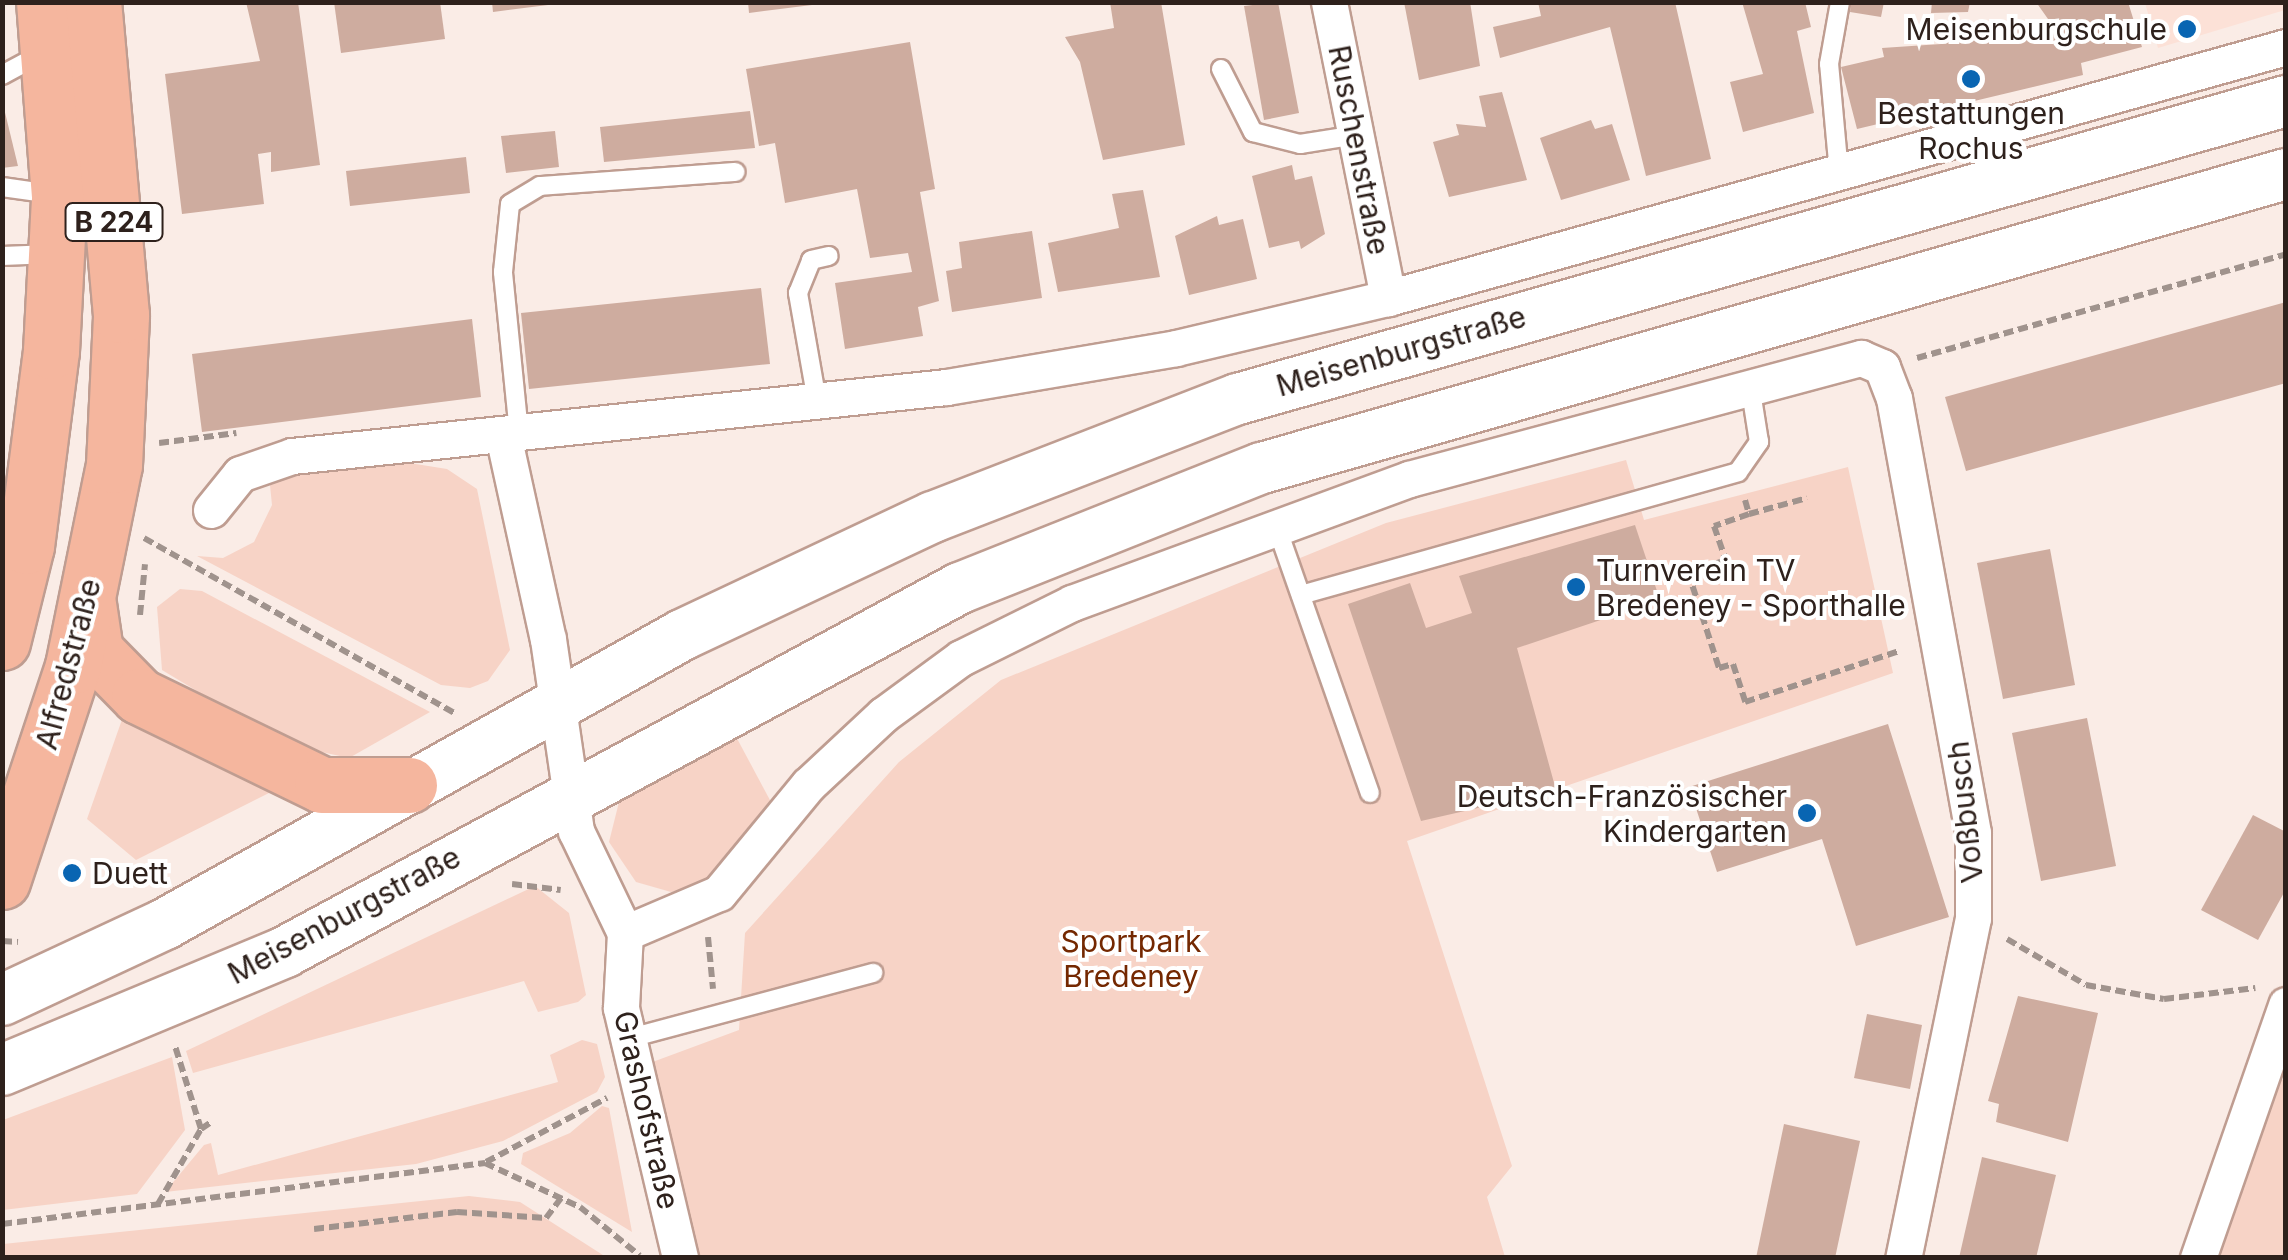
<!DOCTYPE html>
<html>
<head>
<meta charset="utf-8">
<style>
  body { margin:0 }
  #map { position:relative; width:2288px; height:1260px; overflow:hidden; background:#faece6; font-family:Inter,sans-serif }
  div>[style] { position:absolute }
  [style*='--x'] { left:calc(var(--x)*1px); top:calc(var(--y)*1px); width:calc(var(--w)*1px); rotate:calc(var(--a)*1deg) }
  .built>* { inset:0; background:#fce1d7 }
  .green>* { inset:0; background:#f7d3c6 }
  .building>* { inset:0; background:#ceac9f }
  .path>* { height:6px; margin-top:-3px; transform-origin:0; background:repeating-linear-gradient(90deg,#a0938d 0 10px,transparent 0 15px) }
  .roads { filter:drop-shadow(2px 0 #bf9d91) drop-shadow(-2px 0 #bf9d91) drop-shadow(0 2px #bf9d91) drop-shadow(0 -2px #bf9d91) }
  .lane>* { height:18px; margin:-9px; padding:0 9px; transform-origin:9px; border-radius:9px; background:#fff }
  .street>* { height:35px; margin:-17.5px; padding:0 17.5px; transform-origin:17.5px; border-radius:17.5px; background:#fff }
  .secondary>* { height:50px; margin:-25px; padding:0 25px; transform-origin:25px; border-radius:25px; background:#fff }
  .primary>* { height:55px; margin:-27.5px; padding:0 27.5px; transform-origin:27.5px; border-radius:27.5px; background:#f5b69e }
  .dots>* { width:28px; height:28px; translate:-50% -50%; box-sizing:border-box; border:5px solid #fff; border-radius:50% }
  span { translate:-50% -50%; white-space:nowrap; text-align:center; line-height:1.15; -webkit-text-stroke:8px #fff; paint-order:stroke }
  .shield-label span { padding:2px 8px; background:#fff; border:2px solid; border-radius:8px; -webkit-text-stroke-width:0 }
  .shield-label { font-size:28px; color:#2e211c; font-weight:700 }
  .poi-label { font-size:30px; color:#2e211c }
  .right { translate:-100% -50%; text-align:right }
  .left { translate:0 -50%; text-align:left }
  .street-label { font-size:30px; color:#2e211c }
  .park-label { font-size:30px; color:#742801 }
  .frame { position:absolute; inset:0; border:5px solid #2e211c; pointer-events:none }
</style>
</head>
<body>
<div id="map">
  <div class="built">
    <div style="clip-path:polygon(2145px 3px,2285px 3px,2285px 10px,2158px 48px)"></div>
  </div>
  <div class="green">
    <div style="clip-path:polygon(1626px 460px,1644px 520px,1848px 467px,1893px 673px,1407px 841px,1512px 1166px,1487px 1197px,1505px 1257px,683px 1257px,639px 1067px,739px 1030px,745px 933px,899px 762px,1001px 680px,1386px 523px)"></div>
    <div style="clip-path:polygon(403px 462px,447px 469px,477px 489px,510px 650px,488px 681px,470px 688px,441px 685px,197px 556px,223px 558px,254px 542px,272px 505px,269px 475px)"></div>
    <div style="clip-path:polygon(180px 589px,202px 591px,430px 712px,349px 758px,285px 744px,162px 670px,157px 607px)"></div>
    <div style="clip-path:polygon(125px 711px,281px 787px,136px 860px,87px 819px)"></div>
    <div style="clip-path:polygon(733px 731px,771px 802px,701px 885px,671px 892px,636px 882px,609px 842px,620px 798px)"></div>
    <div style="clip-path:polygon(535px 886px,569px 913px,586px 995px,578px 1002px,538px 1012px,524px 981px,193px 1073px,186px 1051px)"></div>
    <div style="clip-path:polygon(582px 1040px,597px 1044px,605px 1077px,597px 1092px,503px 1141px,416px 1164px,165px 1192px,204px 1145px,211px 1143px,218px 1175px,558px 1082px,550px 1055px)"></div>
    <div style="clip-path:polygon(172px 1057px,185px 1130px,137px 1194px,3px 1210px,3px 1120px)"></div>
    <div style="clip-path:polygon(2261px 1069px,2285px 1081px,2285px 1257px,2202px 1258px)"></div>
    <div style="clip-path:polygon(602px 1106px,609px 1108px,632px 1232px,521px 1164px,523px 1153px,570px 1133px)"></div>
    <div style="clip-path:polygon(469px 1196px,520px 1202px,606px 1257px,3px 1257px,3px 1244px)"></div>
  </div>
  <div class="building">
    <div style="clip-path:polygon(246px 2px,298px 2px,320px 165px,271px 172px,271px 152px,258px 154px,264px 204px,182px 214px,165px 74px,260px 61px)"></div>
    <div style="clip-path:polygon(334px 2px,440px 2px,445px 39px,341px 53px)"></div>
    <div style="clip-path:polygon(492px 2px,548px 2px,548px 5px,493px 12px)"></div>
    <div style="clip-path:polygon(748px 2px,812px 2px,812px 5px,749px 13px)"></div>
    <div style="clip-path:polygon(1110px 2px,1161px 2px,1185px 145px,1103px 160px,1080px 62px,1065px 37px,1114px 28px)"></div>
    <div style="clip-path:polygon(1278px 2px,1299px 113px,1264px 120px,1244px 6px)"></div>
    <div style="clip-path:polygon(1404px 2px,1470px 2px,1480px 66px,1419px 80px)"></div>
    <div style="clip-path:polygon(1538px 2px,1675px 2px,1711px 159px,1646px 176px,1610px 27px,1500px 58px,1493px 27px,1541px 16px)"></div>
    <div style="clip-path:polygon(1742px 2px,1805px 2px,1811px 27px,1797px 31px,1814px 113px,1743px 132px,1730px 82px,1763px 74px)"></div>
    <div style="clip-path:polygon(1851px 2px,1884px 2px,1881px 17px,1850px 12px)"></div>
    <div style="clip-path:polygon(1932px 2px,1970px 2px,1968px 12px,1931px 13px)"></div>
    <div style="clip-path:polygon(2036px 2px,2128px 2px,2142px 47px,2081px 63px,2083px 75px,1857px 129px,1841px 67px,1884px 57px,1882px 48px,1941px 44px,1939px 35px,2048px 19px)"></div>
    <div style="clip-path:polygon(910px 42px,935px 189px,920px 192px,939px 301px,918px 307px,923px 336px,845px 349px,835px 283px,912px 272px,908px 253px,870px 258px,857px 189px,785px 203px,775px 143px,759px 146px,746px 69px)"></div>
    <div style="clip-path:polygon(1502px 92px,1527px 180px,1449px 197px,1433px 142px,1459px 135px,1456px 124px,1486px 127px,1479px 96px)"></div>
    <div style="clip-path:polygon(2px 100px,18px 166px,2px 168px)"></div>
    <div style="clip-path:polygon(750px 111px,755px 148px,604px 162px,600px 127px)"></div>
    <div style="clip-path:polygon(1591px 120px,1595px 129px,1612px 124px,1630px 180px,1561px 200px,1540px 138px)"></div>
    <div style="clip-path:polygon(555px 131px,559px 167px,506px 173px,501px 136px)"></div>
    <div style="clip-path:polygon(466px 157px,470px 193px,350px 206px,346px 171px)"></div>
    <div style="clip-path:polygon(1292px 165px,1295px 180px,1312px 176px,1325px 234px,1301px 249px,1299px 241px,1269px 248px,1252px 176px)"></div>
    <div style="clip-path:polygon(1143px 190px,1160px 277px,1058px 292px,1048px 243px,1119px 228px,1112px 194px)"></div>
    <div style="clip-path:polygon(1217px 216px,1219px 225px,1243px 219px,1257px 279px,1189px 295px,1175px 236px)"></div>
    <div style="clip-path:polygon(1032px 231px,1042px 298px,952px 312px,946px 271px,962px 268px,959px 242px)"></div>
    <div style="clip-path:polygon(761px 288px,770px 364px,529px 389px,521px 313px)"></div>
    <div style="clip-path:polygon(2286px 302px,2286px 383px,1966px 471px,1945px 397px)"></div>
    <div style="clip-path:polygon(472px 319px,481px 397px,202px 432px,192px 354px)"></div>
    <div style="clip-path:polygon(1635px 525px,1660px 600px,1517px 648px,1556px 790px,1421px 821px,1348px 604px,1410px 583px,1426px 628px,1472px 613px,1459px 576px)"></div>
    <div style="clip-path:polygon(2050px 549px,2075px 685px,2003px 699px,1977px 563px)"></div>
    <div style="clip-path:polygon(2087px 718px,2116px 866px,2041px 881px,2012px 733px)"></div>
    <div style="clip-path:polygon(1888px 724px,1949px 917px,1856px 946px,1822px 839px,1717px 872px,1689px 787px)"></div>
    <div style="clip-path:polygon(2253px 815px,2286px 832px,2286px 889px,2258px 940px,2201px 910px)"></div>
    <div style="clip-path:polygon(2018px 996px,2098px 1013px,2068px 1142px,1996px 1122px,1999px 1104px,1988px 1101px)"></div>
    <div style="clip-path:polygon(1867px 1014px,1922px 1025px,1910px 1089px,1854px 1078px)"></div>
    <div style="clip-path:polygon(1784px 1124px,1860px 1141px,1835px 1258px,1756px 1258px)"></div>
    <div style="clip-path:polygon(1982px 1157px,2056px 1175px,2036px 1258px,1959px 1258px)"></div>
  </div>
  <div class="path">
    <div style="--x:1917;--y:358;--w:383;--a:-15.7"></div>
    <div style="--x:159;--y:443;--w:78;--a:-7.4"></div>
    <div style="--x:1745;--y:500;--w:15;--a:74"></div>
    <div style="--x:1749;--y:514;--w:37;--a:161"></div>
    <div style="--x:1714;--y:526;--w:36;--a:71"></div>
    <div style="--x:1726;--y:560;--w:40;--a:162"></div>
    <div style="--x:1688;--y:572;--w:101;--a:72.1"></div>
    <div style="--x:1719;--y:668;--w:15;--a:-16"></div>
    <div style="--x:1733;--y:664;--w:40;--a:72"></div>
    <div style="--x:1745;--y:702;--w:162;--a:-18.3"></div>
    <div style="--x:1749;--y:514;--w:60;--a:-15.4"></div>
    <div style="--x:144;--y:538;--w:356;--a:29.4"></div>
    <div style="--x:140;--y:615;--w:51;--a:-84.4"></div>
    <div style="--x:512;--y:884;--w:49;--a:7"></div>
    <div style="--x:708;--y:937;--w:52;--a:84.5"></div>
    <div style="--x:2007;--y:939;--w:91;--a:30.2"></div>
    <div style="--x:2086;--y:985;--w:79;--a:10.2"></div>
    <div style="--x:2164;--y:999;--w:92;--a:-6.9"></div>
    <div style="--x:2;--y:941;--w:16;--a:4"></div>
    <div style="--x:201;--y:1129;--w:11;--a:-34"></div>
    <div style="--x:486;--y:1162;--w:137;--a:-27.9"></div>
    <div style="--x:158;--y:1204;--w:86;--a:-60.2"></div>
    <div style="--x:201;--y:1129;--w:87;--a:-107.4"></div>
    <div style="--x:2;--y:1224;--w:487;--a:-7.2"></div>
    <div style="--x:485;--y:1163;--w:105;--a:24.9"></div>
    <div style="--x:580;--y:1207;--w:77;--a:39.2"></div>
    <div style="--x:314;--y:1229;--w:144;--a:-6.8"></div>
    <div style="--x:457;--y:1212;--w:89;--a:3.9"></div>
    <div style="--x:546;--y:1218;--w:26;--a:-53"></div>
  </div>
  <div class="roads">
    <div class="lane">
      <div style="--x:1221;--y:69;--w:71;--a:63.1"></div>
      <div style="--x:1253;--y:132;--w:49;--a:14.3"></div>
      <div style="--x:1300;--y:144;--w:58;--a:-9"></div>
      <div style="--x:2;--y:75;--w:44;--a:-28.3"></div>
      <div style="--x:1839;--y:173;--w:109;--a:-95.2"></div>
      <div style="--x:1829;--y:64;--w:63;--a:-79.9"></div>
      <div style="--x:2;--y:187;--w:49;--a:8.1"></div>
      <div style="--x:2;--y:256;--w:50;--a:-2.3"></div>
      <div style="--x:817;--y:401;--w:110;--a:-100"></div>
      <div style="--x:798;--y:293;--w:35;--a:-68"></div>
      <div style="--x:811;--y:260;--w:18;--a:-13"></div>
      <div style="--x:519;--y:433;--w:162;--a:-95.7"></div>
      <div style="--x:503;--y:272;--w:68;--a:-84.1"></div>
      <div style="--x:510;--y:204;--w:35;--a:-31"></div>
      <div style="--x:540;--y:186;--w:196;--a:-4.1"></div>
      <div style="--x:1276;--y:525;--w:284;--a:70.7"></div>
      <div style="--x:1301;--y:595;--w:454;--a:-15.7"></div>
      <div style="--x:1738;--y:472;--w:37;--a:-55"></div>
      <div style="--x:1759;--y:442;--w:58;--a:-99"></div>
      <div style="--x:630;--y:1038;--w:252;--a:-15"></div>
    </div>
    <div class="street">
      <div style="--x:1329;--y:2;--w:302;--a:78.7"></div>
      <div style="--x:503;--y:435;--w:209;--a:77.6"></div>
      <div style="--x:548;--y:639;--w:194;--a:81.7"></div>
      <div style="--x:576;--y:831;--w:113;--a:64.3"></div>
      <div style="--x:625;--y:933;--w:75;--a:93.1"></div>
      <div style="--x:621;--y:1008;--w:257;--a:76.7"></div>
      <div style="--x:211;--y:510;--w:46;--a:-51.1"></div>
      <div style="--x:240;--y:474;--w:55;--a:-19.1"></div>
      <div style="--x:292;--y:456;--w:658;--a:-6.02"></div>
      <div style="--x:946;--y:387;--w:233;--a:-9.6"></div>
      <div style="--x:1176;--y:348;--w:218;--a:-13.3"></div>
      <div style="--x:1388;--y:298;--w:932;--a:-15.62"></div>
      <div style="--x:625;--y:933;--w:102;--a:-23.1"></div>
      <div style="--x:719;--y:893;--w:140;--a:-50.5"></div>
      <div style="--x:808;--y:785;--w:103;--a:-43"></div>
      <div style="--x:883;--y:715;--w:97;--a:-36.2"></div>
      <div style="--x:961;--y:658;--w:124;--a:-26.4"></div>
      <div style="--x:1072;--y:603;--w:359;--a:-20.2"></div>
      <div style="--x:1409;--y:479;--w:468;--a:-15"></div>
      <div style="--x:1861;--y:358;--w:23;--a:23"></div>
      <div style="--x:1882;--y:367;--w:33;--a:69"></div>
      <div style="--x:1894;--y:398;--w:442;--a:79.7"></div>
      <div style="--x:1973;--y:833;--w:85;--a:90"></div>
      <div style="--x:1973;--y:918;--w:347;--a:101.6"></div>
      <div style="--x:2198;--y:1258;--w:268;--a:-70.8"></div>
    </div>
    <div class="secondary">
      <div style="--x:2;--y:1000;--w:180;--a:-25"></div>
      <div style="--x:165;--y:924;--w:592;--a:-29.2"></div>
      <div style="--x:682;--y:635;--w:277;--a:-25.2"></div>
      <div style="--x:933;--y:517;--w:327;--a:-21.2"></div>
      <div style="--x:1238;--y:399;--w:1090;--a:-15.87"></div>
      <div style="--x:2;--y:1070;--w:307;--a:-22.6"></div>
      <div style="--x:285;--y:952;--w:767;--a:-28.34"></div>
      <div style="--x:960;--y:588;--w:325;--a:-21.7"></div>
      <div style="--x:1262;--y:468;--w:1065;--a:-16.02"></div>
    </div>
    <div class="primary">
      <div style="--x:88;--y:604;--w:48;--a:81.5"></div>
      <div style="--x:95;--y:651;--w:63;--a:45.6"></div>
      <div style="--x:139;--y:696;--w:203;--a:25.9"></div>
      <div style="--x:322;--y:785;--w:87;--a:0"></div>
      <div style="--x:2;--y:642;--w:99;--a:-76"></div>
      <div style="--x:26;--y:546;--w:197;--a:-82.7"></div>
      <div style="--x:51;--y:351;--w:155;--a:-87"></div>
      <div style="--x:59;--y:196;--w:195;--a:-94.4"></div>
      <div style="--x:2;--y:881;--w:226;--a:-71.7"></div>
      <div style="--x:73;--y:666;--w:205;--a:-78.5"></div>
      <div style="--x:114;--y:465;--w:150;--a:-87.3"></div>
      <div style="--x:121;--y:315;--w:314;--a:-95.1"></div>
    </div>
  </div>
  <div class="dots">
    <div style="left:2187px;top:29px;background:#0965b2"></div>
    <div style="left:1971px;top:79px;background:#0965b2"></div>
    <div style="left:1576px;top:587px;background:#0965b2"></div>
    <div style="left:1807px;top:813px;background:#0965b2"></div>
    <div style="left:72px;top:873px;background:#0965b2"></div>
  </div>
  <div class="shield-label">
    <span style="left:114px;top:222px">B 224</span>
  </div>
  <div class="poi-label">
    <span class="right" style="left:2167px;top:29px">Meisenburgschule</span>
    <span style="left:1971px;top:130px">Bestattungen<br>Rochus</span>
    <span class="left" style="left:1596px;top:587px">Turnverein TV<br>Bredeney - Sporthalle</span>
    <span class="right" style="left:1787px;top:813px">Deutsch-Französischer<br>Kindergarten</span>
    <span class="left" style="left:92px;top:873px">Duett</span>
  </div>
  <div class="street-label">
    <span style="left:1359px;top:150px;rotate:79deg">Ruschenstraße</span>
    <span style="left:1401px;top:351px;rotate:-16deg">Meisenburgstraße</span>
    <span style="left:68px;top:664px;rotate:-75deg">Alfredstraße</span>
    <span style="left:1965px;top:812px;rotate:-96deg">Voßbusch</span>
    <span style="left:344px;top:915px;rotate:-28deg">Meisenburgstraße</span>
    <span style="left:647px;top:1110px;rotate:77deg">Grashofstraße</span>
  </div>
  <div class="park-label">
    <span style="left:1131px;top:958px">Sportpark<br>Bredeney</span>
  </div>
  <div class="frame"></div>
</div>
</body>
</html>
